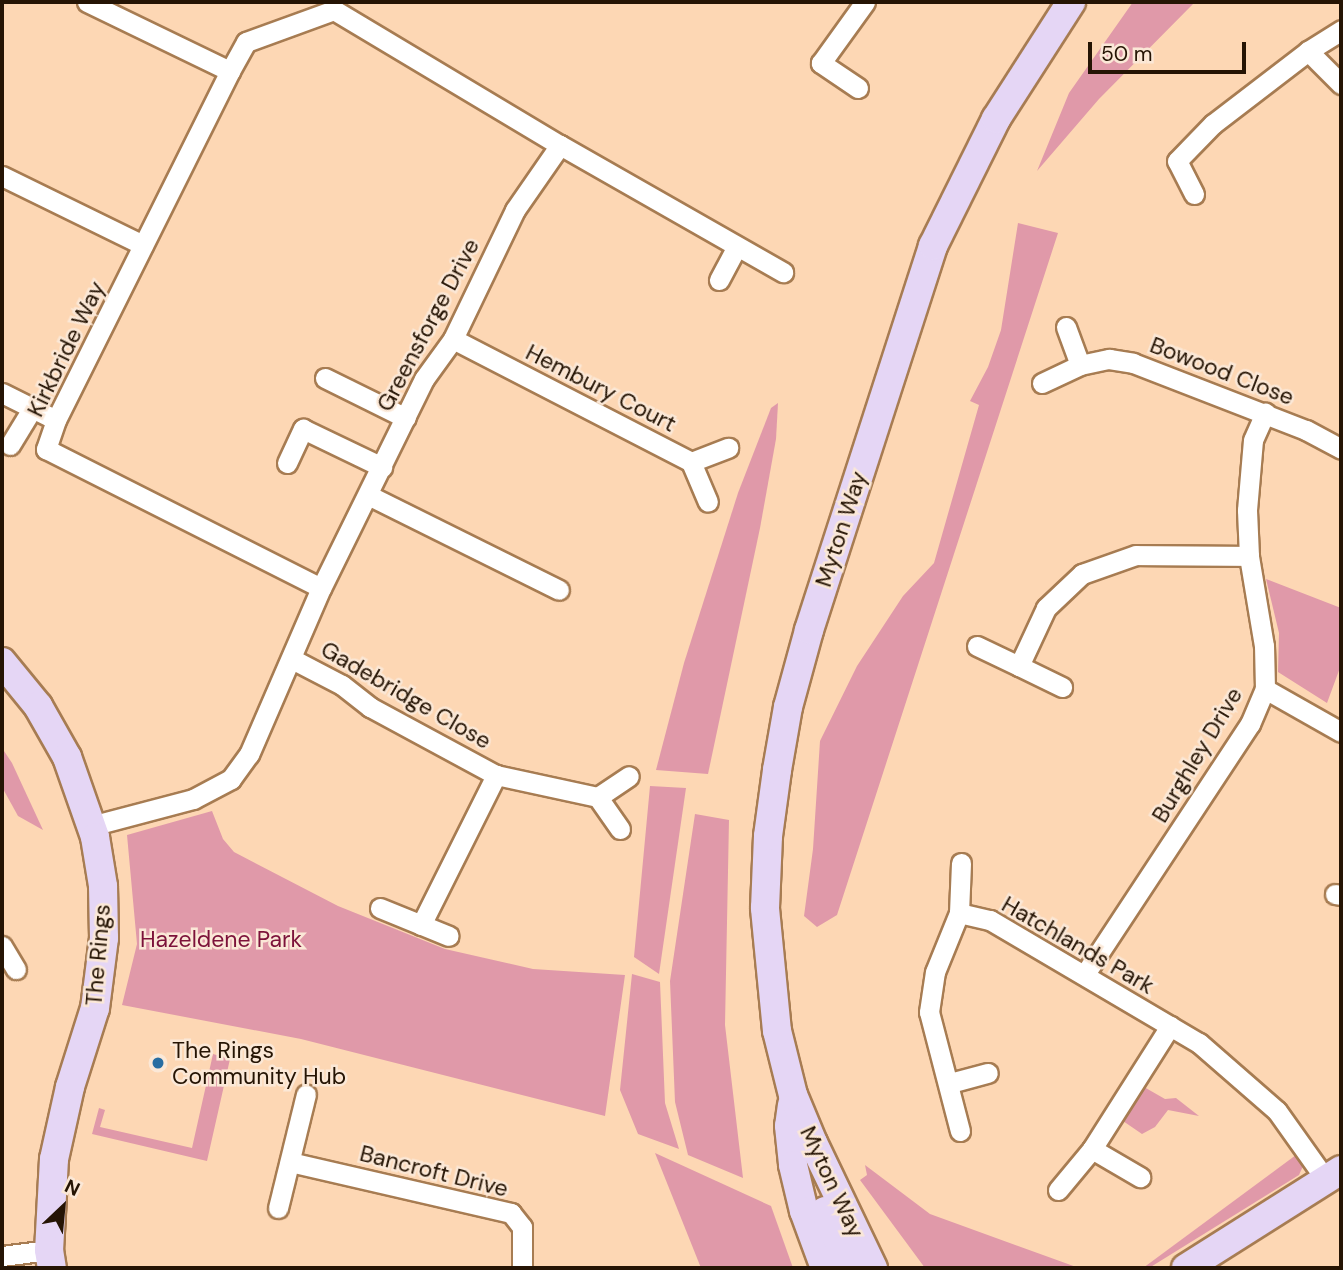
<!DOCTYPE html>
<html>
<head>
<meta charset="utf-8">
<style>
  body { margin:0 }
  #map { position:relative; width:1343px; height:1270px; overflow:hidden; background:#fdd7b4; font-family:"DM Sans",sans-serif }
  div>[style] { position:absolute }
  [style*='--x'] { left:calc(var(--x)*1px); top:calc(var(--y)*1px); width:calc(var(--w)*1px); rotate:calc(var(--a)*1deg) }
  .green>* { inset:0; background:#e099a9 }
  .roads { filter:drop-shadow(2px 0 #a77c52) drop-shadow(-2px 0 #a77c52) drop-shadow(0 2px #a77c52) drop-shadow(0 -2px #a77c52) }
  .street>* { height:19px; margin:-9.5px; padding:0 9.5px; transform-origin:9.5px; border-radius:9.5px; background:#fff }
  .secondary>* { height:28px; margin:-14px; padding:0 14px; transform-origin:14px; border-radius:14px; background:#e5d6f5 }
  .dots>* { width:19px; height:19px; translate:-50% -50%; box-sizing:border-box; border:4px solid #fbe8d7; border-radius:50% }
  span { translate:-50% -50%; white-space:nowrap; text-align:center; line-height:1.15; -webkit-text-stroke:5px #fbe8d7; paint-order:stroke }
  .street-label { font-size:23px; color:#251404 }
  .park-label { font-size:23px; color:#7c123a }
  .poi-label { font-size:23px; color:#251404 }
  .left { translate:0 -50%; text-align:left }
  .frame { position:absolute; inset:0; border:4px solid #251404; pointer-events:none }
  .north { position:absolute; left:28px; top:1172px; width:70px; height:70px; -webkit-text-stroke:5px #fbe8d7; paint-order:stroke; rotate:26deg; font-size:19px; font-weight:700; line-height:28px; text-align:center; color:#251404 }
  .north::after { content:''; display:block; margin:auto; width:24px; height:32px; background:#251404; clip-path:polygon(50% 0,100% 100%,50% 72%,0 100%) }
  .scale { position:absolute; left:1088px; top:42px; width:158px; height:32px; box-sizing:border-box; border:4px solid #251404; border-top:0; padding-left:9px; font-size:21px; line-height:24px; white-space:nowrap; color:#251404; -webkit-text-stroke:5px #fbe8d7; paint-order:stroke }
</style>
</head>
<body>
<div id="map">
  <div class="green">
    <div style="clip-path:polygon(1133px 2px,1195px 2px,1099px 99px,1037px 171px,1069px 93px)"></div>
    <div style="clip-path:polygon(1018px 223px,1058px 233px,837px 915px,817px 927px,804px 916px,813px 849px,820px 741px,857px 666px,903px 596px,934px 563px,979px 405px,970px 401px,988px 367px,1001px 330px)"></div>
    <div style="clip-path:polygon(778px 403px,776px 439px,760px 528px,708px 774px,656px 770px,684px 663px,738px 493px,771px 408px)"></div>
    <div style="clip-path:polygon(1266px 579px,1341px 608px,1341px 665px,1327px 703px,1278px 672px,1279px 633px)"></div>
    <div style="clip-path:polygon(2px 748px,12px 763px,43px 830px,18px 816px,2px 787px)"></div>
    <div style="clip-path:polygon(650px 786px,686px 788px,659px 974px,634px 957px)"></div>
    <div style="clip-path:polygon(212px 811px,223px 839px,234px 852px,338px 906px,445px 949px,533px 969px,625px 975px,605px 1116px,301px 1039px,122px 1005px,137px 944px,127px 835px)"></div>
    <div style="clip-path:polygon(695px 814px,729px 820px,725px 1025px,743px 1178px,688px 1155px,675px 1102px,670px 981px)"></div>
    <div style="clip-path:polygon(632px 974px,660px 982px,665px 1103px,679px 1149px,638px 1134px,620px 1090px)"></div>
    <div style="clip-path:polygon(213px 1054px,230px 1059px,207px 1161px,92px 1134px,99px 1108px,105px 1110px,100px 1127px,192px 1148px)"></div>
    <div style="clip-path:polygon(1144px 1087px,1165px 1099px,1176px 1098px,1199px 1116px,1168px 1110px,1155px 1127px,1142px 1134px,1123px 1121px)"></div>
    <div style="clip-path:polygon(1300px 1152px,1303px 1166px,1299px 1175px,1149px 1268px,1143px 1268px)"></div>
    <div style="clip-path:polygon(655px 1153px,771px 1206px,793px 1268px,701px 1268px)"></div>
    <div style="clip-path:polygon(865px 1165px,930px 1214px,1079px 1268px,925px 1268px,860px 1180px,867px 1175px)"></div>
  </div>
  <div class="roads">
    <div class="street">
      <div style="--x:87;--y:2;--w:159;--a:25.8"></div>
      <div style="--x:230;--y:71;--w:33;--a:-61"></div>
      <div style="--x:246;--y:42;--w:94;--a:-20"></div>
      <div style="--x:334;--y:10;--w:263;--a:30.9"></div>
      <div style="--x:560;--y:145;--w:79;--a:124.7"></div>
      <div style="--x:515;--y:210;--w:143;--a:115.7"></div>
      <div style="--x:453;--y:339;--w:49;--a:125.9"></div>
      <div style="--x:424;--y:379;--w:233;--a:116.2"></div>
      <div style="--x:321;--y:588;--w:181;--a:113.4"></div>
      <div style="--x:249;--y:754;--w:31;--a:126"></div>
      <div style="--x:231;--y:779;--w:43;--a:152.2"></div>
      <div style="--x:193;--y:799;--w:106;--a:165.2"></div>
      <div style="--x:1308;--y:51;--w:47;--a:45"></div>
      <div style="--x:230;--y:71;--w:390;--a:116.5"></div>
      <div style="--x:56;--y:420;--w:31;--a:109"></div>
      <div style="--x:46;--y:449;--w:308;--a:26.8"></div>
      <div style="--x:858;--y:88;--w:45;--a:-146"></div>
      <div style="--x:821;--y:63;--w:75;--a:-54.2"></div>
      <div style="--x:560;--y:145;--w:257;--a:29.7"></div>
      <div style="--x:2;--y:176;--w:157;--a:26.1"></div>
      <div style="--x:1194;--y:194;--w:37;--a:-117"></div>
      <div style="--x:1177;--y:161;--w:52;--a:-45.8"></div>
      <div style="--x:1213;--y:124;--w:120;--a:-37.5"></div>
      <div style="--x:1308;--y:51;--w:39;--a:-32"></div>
      <div style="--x:719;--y:280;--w:38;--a:-62"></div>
      <div style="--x:1066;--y:327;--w:40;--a:69.8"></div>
      <div style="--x:453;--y:339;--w:268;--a:27.3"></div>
      <div style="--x:691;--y:462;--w:40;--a:-21"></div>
      <div style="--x:325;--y:378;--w:90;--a:26.3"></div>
      <div style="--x:1042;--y:383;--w:42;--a:-25.3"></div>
      <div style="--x:1080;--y:365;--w:30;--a:-12"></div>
      <div style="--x:1109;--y:359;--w:24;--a:9"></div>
      <div style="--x:1133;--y:363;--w:186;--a:21.2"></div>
      <div style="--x:1306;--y:430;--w:40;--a:28"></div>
      <div style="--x:2;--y:393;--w:60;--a:26.6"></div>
      <div style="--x:10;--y:445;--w:42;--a:-58.6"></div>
      <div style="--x:691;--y:462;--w:43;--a:67"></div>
      <div style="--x:287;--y:463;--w:38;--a:-65"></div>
      <div style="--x:303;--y:429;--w:88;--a:25.7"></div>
      <div style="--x:368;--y:495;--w:213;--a:26.4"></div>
      <div style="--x:977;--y:646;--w:47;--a:25.5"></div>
      <div style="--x:1019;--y:666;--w:64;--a:-65"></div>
      <div style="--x:1046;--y:608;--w:50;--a:-43.4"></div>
      <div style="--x:1082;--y:574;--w:57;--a:-19.4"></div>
      <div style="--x:1136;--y:555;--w:113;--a:0.5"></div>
      <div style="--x:292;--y:659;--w:56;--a:27.5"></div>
      <div style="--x:342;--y:685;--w:36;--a:38"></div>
      <div style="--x:370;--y:707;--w:143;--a:28.4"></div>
      <div style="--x:496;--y:775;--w:104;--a:12.2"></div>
      <div style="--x:1019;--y:666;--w:48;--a:26"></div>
      <div style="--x:1265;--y:689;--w:87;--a:29.5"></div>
      <div style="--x:620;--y:829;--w:39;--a:-125"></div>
      <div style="--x:598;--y:797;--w:37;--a:-34"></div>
      <div style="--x:1335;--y:894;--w:6;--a:9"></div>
      <div style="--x:380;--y:908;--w:74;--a:22.1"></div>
      <div style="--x:959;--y:913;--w:32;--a:13"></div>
      <div style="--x:990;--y:920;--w:243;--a:30.5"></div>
      <div style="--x:1199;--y:1043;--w:103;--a:41.1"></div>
      <div style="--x:1277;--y:1111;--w:85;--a:54.6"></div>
      <div style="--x:421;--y:925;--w:168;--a:-63.4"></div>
      <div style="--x:2;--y:946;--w:27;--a:59"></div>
      <div style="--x:1085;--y:974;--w:300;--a:-56.6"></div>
      <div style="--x:1250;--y:724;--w:38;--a:-67"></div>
      <div style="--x:1265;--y:689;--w:43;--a:-91.3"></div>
      <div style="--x:1264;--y:646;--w:91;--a:-99.5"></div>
      <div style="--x:1249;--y:556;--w:46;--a:-92.5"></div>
      <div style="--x:1247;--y:510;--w:70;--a:-85.1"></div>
      <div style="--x:1253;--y:440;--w:30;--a:-66"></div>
      <div style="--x:950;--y:1083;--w:39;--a:-15"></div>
      <div style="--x:960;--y:1131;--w:123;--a:-104.6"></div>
      <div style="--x:929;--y:1012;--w:40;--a:-81.5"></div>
      <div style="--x:935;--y:972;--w:64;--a:-67.9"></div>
      <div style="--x:959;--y:913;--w:50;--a:-87.7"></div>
      <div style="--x:1092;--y:1149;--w:56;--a:30.3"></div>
      <div style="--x:290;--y:1162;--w:227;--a:13"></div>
      <div style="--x:511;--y:1213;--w:18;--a:52"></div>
      <div style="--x:522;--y:1227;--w:41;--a:90"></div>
      <div style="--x:1058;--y:1190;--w:53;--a:-50.3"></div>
      <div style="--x:1092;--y:1149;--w:146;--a:-57.6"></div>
      <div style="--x:278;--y:1208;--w:117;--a:-76.2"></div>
      <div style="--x:2;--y:1256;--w:47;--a:-7.3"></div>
    </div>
    <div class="secondary">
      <div style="--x:2;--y:662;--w:57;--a:50.7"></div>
      <div style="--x:38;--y:706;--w:59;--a:60.4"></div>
      <div style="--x:67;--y:757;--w:85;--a:70.7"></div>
      <div style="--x:95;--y:837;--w:50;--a:80.7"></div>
      <div style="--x:103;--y:886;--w:52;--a:88.9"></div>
      <div style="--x:104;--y:938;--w:71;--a:97.3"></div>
      <div style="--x:95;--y:1008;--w:83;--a:107.6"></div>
      <div style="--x:70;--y:1087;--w:74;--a:102.5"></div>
      <div style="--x:54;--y:1159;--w:91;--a:93.1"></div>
      <div style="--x:49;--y:1250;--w:18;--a:81"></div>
      <div style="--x:792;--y:1105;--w:21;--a:98"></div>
      <div style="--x:789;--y:1126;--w:39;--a:84"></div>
      <div style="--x:793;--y:1165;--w:47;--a:76.6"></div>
      <div style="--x:804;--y:1211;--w:61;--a:69.8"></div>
      <div style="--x:825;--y:1211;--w:62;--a:66.3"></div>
      <div style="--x:873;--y:1268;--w:139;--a:-115.6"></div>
      <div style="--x:813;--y:1143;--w:52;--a:-112.6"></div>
      <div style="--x:793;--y:1095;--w:66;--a:-104"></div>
      <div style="--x:777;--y:1031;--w:124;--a:-95.6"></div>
      <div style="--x:765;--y:908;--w:72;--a:-87.6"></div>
      <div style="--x:768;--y:836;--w:67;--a:-82.2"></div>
      <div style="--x:777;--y:770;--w:64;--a:-80.1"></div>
      <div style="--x:788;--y:707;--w:80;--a:-74.7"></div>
      <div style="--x:809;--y:630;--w:404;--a:-72.1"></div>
      <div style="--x:933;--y:246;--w:142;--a:-63.6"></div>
      <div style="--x:996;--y:119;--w:139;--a:-57.3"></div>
      <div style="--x:1186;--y:1268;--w:183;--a:-32.3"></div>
    </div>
  </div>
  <div class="dots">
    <div style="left:158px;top:1063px;background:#276da2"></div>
  </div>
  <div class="street-label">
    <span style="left:428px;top:325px;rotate:-62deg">Greensforge Drive</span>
    <span style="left:66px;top:349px;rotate:-64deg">Kirkbride Way</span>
    <span style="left:1222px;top:371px;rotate:21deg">Bowood Close</span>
    <span style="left:601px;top:388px;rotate:27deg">Hembury Court</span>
    <span style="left:841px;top:529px;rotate:-72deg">Myton Way</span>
    <span style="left:406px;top:695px;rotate:30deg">Gadebridge Close</span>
    <span style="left:1197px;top:755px;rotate:-59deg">Burghley Drive</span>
    <span style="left:1078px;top:945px;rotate:30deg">Hatchlands Park</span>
    <span style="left:98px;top:955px;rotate:-85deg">The Rings</span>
    <span style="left:434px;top:1171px;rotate:14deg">Bancroft Drive</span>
    <span style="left:832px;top:1182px;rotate:65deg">Myton Way</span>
  </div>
  <div class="park-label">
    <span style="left:221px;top:939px">Hazeldene Park</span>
  </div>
  <div class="poi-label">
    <span class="left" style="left:172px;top:1063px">The Rings<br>Community Hub</span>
  </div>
  <div class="frame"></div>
  <div class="north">N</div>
  <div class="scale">50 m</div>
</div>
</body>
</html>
